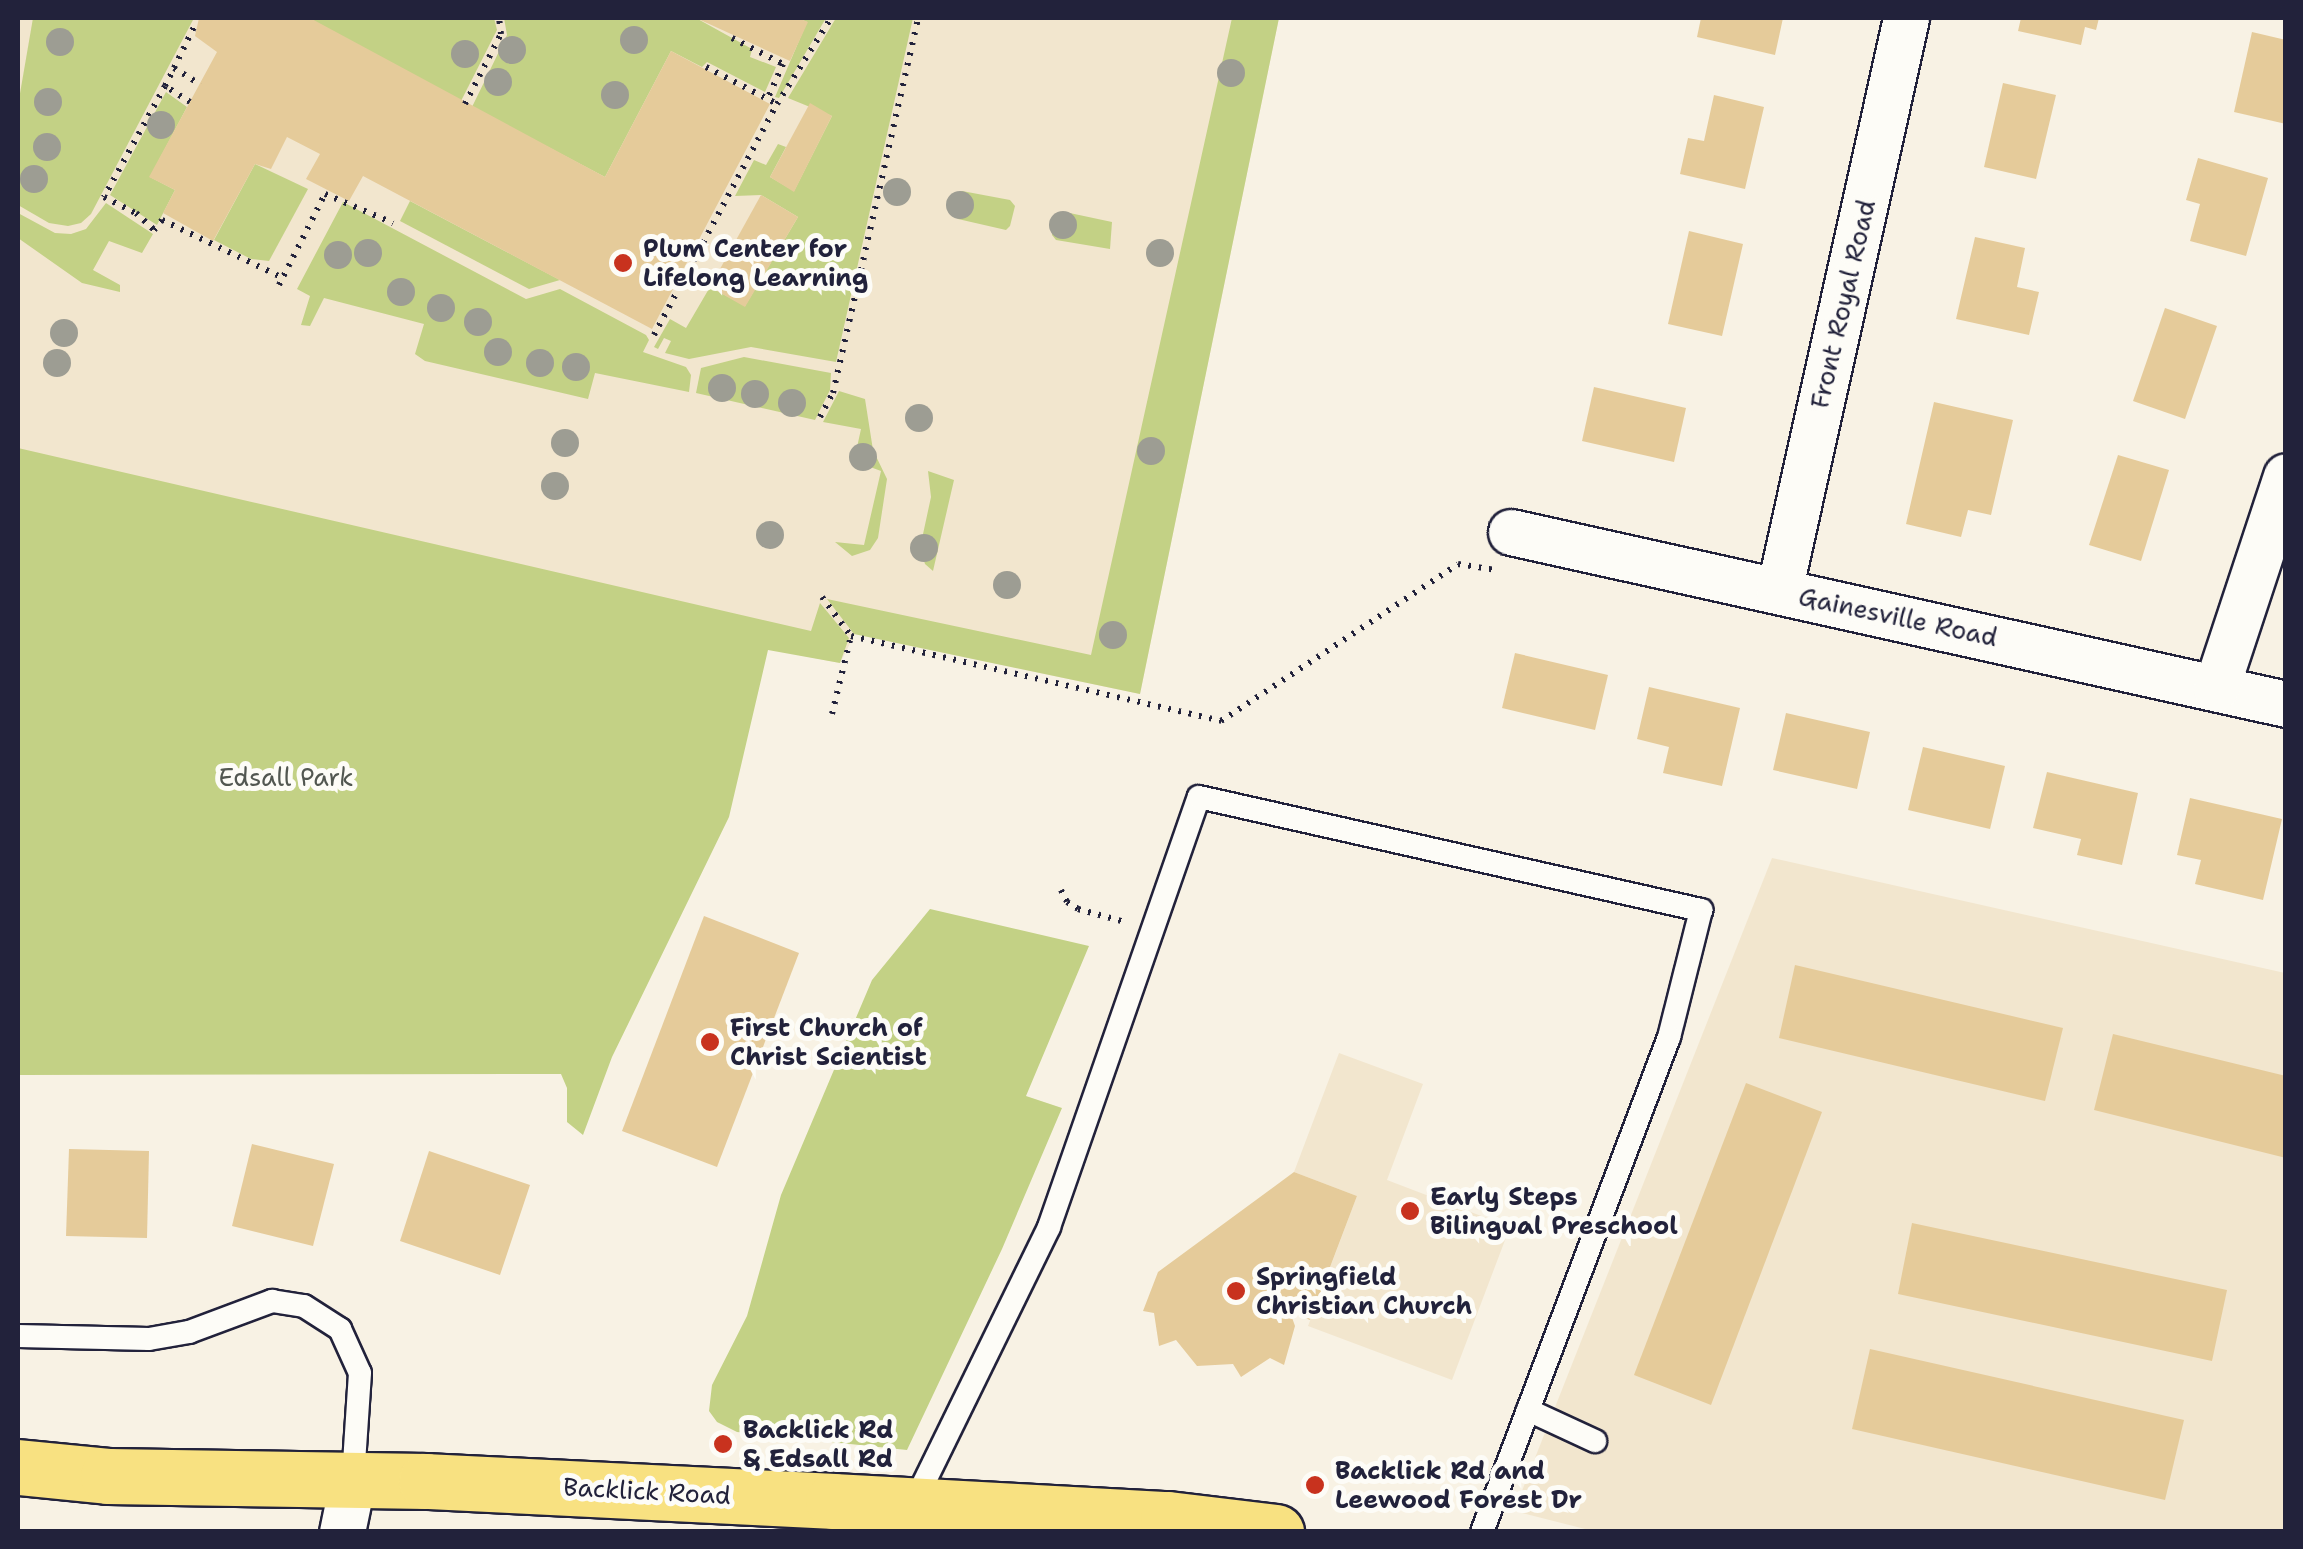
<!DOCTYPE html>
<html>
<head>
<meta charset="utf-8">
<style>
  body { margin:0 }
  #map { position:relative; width:2303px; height:1549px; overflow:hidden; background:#f8f2e4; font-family:"Shantell Sans",sans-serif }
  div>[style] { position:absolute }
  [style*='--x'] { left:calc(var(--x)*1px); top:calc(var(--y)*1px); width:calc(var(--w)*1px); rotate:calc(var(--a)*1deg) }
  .built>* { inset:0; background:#f2e6ce }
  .green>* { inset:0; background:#c3d185 }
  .building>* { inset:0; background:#e5cb9a }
  .path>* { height:6px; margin-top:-3px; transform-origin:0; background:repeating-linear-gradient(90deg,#22223b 0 2.5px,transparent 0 10.5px) }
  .roads { filter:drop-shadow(2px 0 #22223b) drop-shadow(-2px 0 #22223b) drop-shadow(0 2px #22223b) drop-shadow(0 -2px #22223b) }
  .service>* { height:22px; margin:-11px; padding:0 11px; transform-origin:11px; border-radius:11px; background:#fdfcf7 }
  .minor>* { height:45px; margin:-22.5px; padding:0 22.5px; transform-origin:22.5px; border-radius:22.5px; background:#fdfcf7 }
  .primary>* { height:55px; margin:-27.5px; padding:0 27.5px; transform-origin:27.5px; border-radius:27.5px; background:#f8e181 }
  .trees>* { width:28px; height:28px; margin:-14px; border-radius:50%; background:#9d9d93 }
  .dots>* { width:28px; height:28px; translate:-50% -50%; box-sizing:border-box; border:5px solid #fdfcf7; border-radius:50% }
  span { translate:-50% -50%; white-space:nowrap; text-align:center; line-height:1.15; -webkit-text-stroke:10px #fdfcf7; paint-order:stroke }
  .poi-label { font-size:25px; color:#22223b; font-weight:700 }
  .left { translate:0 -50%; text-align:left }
  .street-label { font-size:25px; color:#22223b }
  .park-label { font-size:25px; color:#525751 }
  .frame { position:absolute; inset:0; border:20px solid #22223b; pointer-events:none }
</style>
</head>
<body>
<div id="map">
  <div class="built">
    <div style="clip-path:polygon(19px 18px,1279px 18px,1140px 694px,855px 634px,840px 663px,18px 503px)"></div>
    <div style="clip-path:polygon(1772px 858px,2285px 973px,2285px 1531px,1597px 1532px,1514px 1511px)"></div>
    <div style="clip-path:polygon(1339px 1053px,1423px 1084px,1387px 1180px,1510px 1227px,1452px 1380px,1308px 1326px,1357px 1196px,1294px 1172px)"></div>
  </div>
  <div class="green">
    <div style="clip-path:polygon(33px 18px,194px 18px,91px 214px,81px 223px,68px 226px,49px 223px,18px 205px,18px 105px)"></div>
    <div style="clip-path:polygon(311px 18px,494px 18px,497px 30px,461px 101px,310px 21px)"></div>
    <div style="clip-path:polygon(504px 18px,696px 18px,752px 49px,750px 57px,776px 67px,765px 92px,707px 62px,702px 67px,671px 51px,605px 177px,472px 107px,507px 35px)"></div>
    <div style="clip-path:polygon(798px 18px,826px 18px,779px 98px,775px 97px,807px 22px)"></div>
    <div style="clip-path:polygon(836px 18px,913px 18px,836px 362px,751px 347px,689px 359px,665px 353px,671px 341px,664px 338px,658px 349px,654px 347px,670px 319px,686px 328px,710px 287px,745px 306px,798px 217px,761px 195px,735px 196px,754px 160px,766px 165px,778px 144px,786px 147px,770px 177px,794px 191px,832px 116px,788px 98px)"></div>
    <div style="clip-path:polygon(1232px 18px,1279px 18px,1140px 694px,854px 634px,827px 599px,1091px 655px)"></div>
    <div style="clip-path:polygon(166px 92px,187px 107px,150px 177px,175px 190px,157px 225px,110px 195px)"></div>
    <div style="clip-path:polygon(255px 164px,308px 189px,269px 261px,251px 259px,214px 240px)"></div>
    <div style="clip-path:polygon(962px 191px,1010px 200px,1015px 206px,1010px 226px,1006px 230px,958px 219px,953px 214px,956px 194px)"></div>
    <div style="clip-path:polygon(410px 201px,560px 280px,529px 289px,400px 221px)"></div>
    <div style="clip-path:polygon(343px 202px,526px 299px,560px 289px,646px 335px,649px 340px,643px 352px,686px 367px,691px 375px,689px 392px,595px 373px,588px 399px,425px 361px,415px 354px,424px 324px,324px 298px,310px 326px,301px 325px,310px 296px,297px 289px)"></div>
    <div style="clip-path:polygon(106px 203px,153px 234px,142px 253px,109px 241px,93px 270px,120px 285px,120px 292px,82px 283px,18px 238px,18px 213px,55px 233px,71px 234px,86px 229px)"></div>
    <div style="clip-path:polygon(1065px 212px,1112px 222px,1110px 249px,1056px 240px,1052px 235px,1056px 216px)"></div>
    <div style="clip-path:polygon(744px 357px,831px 373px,830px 390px,815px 420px,696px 393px,701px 368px)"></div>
    <div style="clip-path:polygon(839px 391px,865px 399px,873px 450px,887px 479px,878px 538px,870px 550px,852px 556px,835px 542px,864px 545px,881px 471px,854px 461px,861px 429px,823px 422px)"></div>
    <div style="clip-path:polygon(18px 448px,811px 631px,820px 603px,849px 638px,840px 663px,768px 650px,729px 817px,612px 1057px,583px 1135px,567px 1122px,567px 1088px,561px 1074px,18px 1075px)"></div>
    <div style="clip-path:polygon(928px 471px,954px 480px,933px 571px,925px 564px,920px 548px,931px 497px)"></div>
    <div style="clip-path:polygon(930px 909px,1089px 946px,1026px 1096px,1062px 1108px,1002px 1249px,907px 1450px,737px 1432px,717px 1422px,709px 1411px,712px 1385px,747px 1316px,781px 1195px,872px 980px)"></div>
  </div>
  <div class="building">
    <div style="clip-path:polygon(199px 18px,310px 18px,605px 177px,671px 51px,770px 104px,652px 329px,363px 176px,349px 201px,306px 179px,320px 154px,287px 137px,271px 169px,255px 164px,213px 241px,163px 213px,175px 190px,149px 177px,217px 52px,195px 36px)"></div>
    <div style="clip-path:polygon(696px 18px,798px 18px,808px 22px,790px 61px)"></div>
    <div style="clip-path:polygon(1701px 18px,1783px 18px,1775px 55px,1697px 37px)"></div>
    <div style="clip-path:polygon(2021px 18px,2099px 18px,2096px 30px,2085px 27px,2081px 45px,2018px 31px)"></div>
    <div style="clip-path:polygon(2252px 32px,2286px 40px,2286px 124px,2234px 112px)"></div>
    <div style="clip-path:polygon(2003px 83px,2056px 95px,2036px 179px,1984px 167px)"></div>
    <div style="clip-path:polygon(1714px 95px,1764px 107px,1745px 189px,1680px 174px,1688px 138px,1704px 141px)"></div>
    <div style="clip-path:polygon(810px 103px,832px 116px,794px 192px,770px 177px)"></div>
    <div style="clip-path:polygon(2198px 158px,2268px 178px,2246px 256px,2190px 241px,2200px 204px,2186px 200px)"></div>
    <div style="clip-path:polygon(761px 195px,798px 217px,745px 307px,710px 287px)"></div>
    <div style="clip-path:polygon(1689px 231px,1743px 244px,1722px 336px,1668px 324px)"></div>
    <div style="clip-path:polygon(1975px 237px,2025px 248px,2017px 287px,2039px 292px,2029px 335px,1956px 319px)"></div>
    <div style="clip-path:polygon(2165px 308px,2217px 326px,2185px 419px,2133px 401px)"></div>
    <div style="clip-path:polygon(1594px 387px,1686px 408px,1674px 462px,1582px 441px)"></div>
    <div style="clip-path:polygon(1934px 402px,2013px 420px,1991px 515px,1968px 510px,1961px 537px,1906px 524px)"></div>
    <div style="clip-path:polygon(2118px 455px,2169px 470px,2141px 561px,2089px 545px)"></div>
    <div style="clip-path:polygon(1515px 653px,1608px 675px,1595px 730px,1502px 708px)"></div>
    <div style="clip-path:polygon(1649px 687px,1740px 708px,1722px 786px,1663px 773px,1669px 747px,1637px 739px)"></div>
    <div style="clip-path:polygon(1786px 713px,1870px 732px,1857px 789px,1773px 770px)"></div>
    <div style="clip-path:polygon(1923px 747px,2005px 766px,1990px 829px,1908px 810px)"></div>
    <div style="clip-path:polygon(2047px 772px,2138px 793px,2122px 865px,2077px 855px,2081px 839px,2033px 828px)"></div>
    <div style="clip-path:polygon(2190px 798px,2282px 819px,2263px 900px,2195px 884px,2201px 860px,2177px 855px)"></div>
    <div style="clip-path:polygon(704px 916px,799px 953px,717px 1167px,622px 1131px)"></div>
    <div style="clip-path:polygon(1795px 965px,2063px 1028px,2045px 1101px,1779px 1038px)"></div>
    <div style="clip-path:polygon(2113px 1034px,2286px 1076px,2286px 1158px,2094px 1110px)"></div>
    <div style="clip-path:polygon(1746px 1083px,1822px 1112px,1711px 1405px,1634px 1375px)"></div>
    <div style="clip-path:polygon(252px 1144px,334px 1164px,313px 1246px,232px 1226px)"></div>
    <div style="clip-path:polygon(69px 1149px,149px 1151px,147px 1238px,66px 1236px)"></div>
    <div style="clip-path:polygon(429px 1151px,530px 1185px,500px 1275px,400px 1241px)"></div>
    <div style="clip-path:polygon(1294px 1172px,1357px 1196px,1310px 1320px,1290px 1312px,1295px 1326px,1284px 1365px,1270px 1358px,1241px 1377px,1233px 1364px,1197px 1366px,1176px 1340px,1159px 1346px,1154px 1313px,1143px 1311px,1158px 1272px)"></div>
    <div style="clip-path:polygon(1912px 1223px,2227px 1290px,2212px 1361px,1898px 1294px)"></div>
    <div style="clip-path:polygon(1870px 1349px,2184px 1420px,2165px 1500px,1852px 1429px)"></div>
  </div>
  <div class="path">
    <div style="--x:732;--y:38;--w:57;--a:27"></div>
    <div style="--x:783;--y:64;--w:37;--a:114"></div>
    <div style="--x:706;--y:67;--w:80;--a:27.5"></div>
    <div style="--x:174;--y:68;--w:48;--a:-64"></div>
    <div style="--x:165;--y:86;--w:20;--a:-63"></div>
    <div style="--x:174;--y:68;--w:31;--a:32"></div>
    <div style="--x:190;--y:102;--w:30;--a:-147"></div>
    <div style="--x:165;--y:86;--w:127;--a:118.8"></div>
    <div style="--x:104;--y:197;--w:36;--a:27"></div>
    <div style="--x:136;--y:213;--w:25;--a:43"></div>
    <div style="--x:154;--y:230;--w:13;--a:-51"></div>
    <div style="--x:162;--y:220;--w:134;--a:25.6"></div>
    <div style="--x:465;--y:104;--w:79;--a:-62.8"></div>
    <div style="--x:501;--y:34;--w:16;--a:-97"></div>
    <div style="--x:279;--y:285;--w:102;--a:-63.2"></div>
    <div style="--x:325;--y:194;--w:74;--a:23.1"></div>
    <div style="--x:654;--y:335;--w:262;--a:-62"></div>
    <div style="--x:777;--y:104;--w:102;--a:-57.9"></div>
    <div style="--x:820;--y:417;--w:27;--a:-62"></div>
    <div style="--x:833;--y:393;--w:385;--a:-77.2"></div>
    <div style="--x:822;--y:597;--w:49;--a:53.4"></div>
    <div style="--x:851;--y:636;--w:380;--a:12.9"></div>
    <div style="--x:1221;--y:721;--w:284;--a:-33.5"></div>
    <div style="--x:1458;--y:564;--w:36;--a:9"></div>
    <div style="--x:832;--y:714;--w:80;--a:-76.3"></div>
    <div style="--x:1061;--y:890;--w:13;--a:63"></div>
    <div style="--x:1067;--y:902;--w:13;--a:32"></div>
    <div style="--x:1078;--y:909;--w:52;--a:15.6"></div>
  </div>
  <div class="roads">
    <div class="service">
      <div style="--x:18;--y:1336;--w:131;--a:1.3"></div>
      <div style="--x:149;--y:1339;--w:41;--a:-9.9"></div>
      <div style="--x:189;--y:1332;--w:89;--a:-20.5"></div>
      <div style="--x:272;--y:1301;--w:32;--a:9"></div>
      <div style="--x:304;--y:1306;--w:43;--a:32.6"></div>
      <div style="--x:340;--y:1329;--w:48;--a:65.6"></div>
      <div style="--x:360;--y:1373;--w:106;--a:93.8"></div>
      <div style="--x:1528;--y:1410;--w:74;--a:24.8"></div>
      <div style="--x:914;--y:1503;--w:307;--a:-63.9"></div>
      <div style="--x:1049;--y:1227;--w:455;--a:-70.8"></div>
      <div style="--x:1199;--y:797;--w:515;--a:12.69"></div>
      <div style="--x:1701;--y:910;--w:131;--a:104.1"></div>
      <div style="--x:1669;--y:1037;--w:529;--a:110.7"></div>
    </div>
    <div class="minor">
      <div style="--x:1511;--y:532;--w:794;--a:12.51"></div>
      <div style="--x:1779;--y:591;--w:587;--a:-77.5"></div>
      <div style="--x:2216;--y:688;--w:223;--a:-71.7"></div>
      <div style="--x:342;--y:1532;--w:54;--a:-78.3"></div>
    </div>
    <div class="primary">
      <div style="--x:18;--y:1467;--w:90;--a:5.7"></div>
      <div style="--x:108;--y:1476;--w:318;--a:0.9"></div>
      <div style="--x:426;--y:1481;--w:407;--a:2.8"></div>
      <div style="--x:833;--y:1501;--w:335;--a:3.1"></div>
      <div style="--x:1168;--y:1519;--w:109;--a:6.9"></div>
    </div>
  </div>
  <div class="trees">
    <div style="left:634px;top:40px"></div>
    <div style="left:60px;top:42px"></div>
    <div style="left:512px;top:50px"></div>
    <div style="left:465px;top:54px"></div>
    <div style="left:1231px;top:73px"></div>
    <div style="left:498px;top:82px"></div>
    <div style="left:615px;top:95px"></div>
    <div style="left:48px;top:102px"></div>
    <div style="left:161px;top:125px"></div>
    <div style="left:47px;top:147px"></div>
    <div style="left:34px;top:179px"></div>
    <div style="left:897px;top:192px"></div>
    <div style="left:960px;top:205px"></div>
    <div style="left:1063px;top:225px"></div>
    <div style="left:368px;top:253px"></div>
    <div style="left:1160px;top:253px"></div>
    <div style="left:338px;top:255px"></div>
    <div style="left:401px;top:292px"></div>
    <div style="left:441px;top:308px"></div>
    <div style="left:478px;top:322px"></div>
    <div style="left:64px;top:333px"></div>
    <div style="left:498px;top:352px"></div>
    <div style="left:57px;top:363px"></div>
    <div style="left:540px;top:363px"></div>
    <div style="left:576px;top:367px"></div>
    <div style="left:722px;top:388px"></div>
    <div style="left:755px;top:394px"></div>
    <div style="left:792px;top:403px"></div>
    <div style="left:919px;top:418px"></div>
    <div style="left:565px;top:443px"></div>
    <div style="left:1151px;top:451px"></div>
    <div style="left:863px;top:457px"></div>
    <div style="left:555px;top:486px"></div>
    <div style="left:770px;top:535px"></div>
    <div style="left:924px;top:548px"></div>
    <div style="left:1007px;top:585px"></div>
    <div style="left:1113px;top:635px"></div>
  </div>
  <div class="dots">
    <div style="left:623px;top:263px;background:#c8321e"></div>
    <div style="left:710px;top:1042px;background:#c8321e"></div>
    <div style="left:1410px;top:1211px;background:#c8321e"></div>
    <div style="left:1236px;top:1291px;background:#c8321e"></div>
    <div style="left:723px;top:1444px;background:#c8321e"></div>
    <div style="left:1315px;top:1485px;background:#c8321e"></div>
  </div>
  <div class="poi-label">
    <span class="left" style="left:643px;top:263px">Plum Center for<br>Lifelong Learning</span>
    <span class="left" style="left:730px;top:1042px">First Church of<br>Christ Scientist</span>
    <span class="left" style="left:1430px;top:1211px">Early Steps<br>Bilingual Preschool</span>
    <span class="left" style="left:1256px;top:1291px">Springfield<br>Christian Church</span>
    <span class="left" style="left:743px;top:1444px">Backlick Rd<br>&amp; Edsall Rd</span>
    <span class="left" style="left:1335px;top:1485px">Backlick Rd and<br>Leewood Forest Dr</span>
  </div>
  <div class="street-label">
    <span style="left:1843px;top:304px;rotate:-77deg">Front Royal Road</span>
    <span style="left:1898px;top:617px;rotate:12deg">Gainesville Road</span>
    <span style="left:647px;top:1491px;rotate:3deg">Backlick Road</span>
  </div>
  <div class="park-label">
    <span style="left:286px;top:777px">Edsall Park</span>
  </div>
  <div class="frame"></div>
</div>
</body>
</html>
